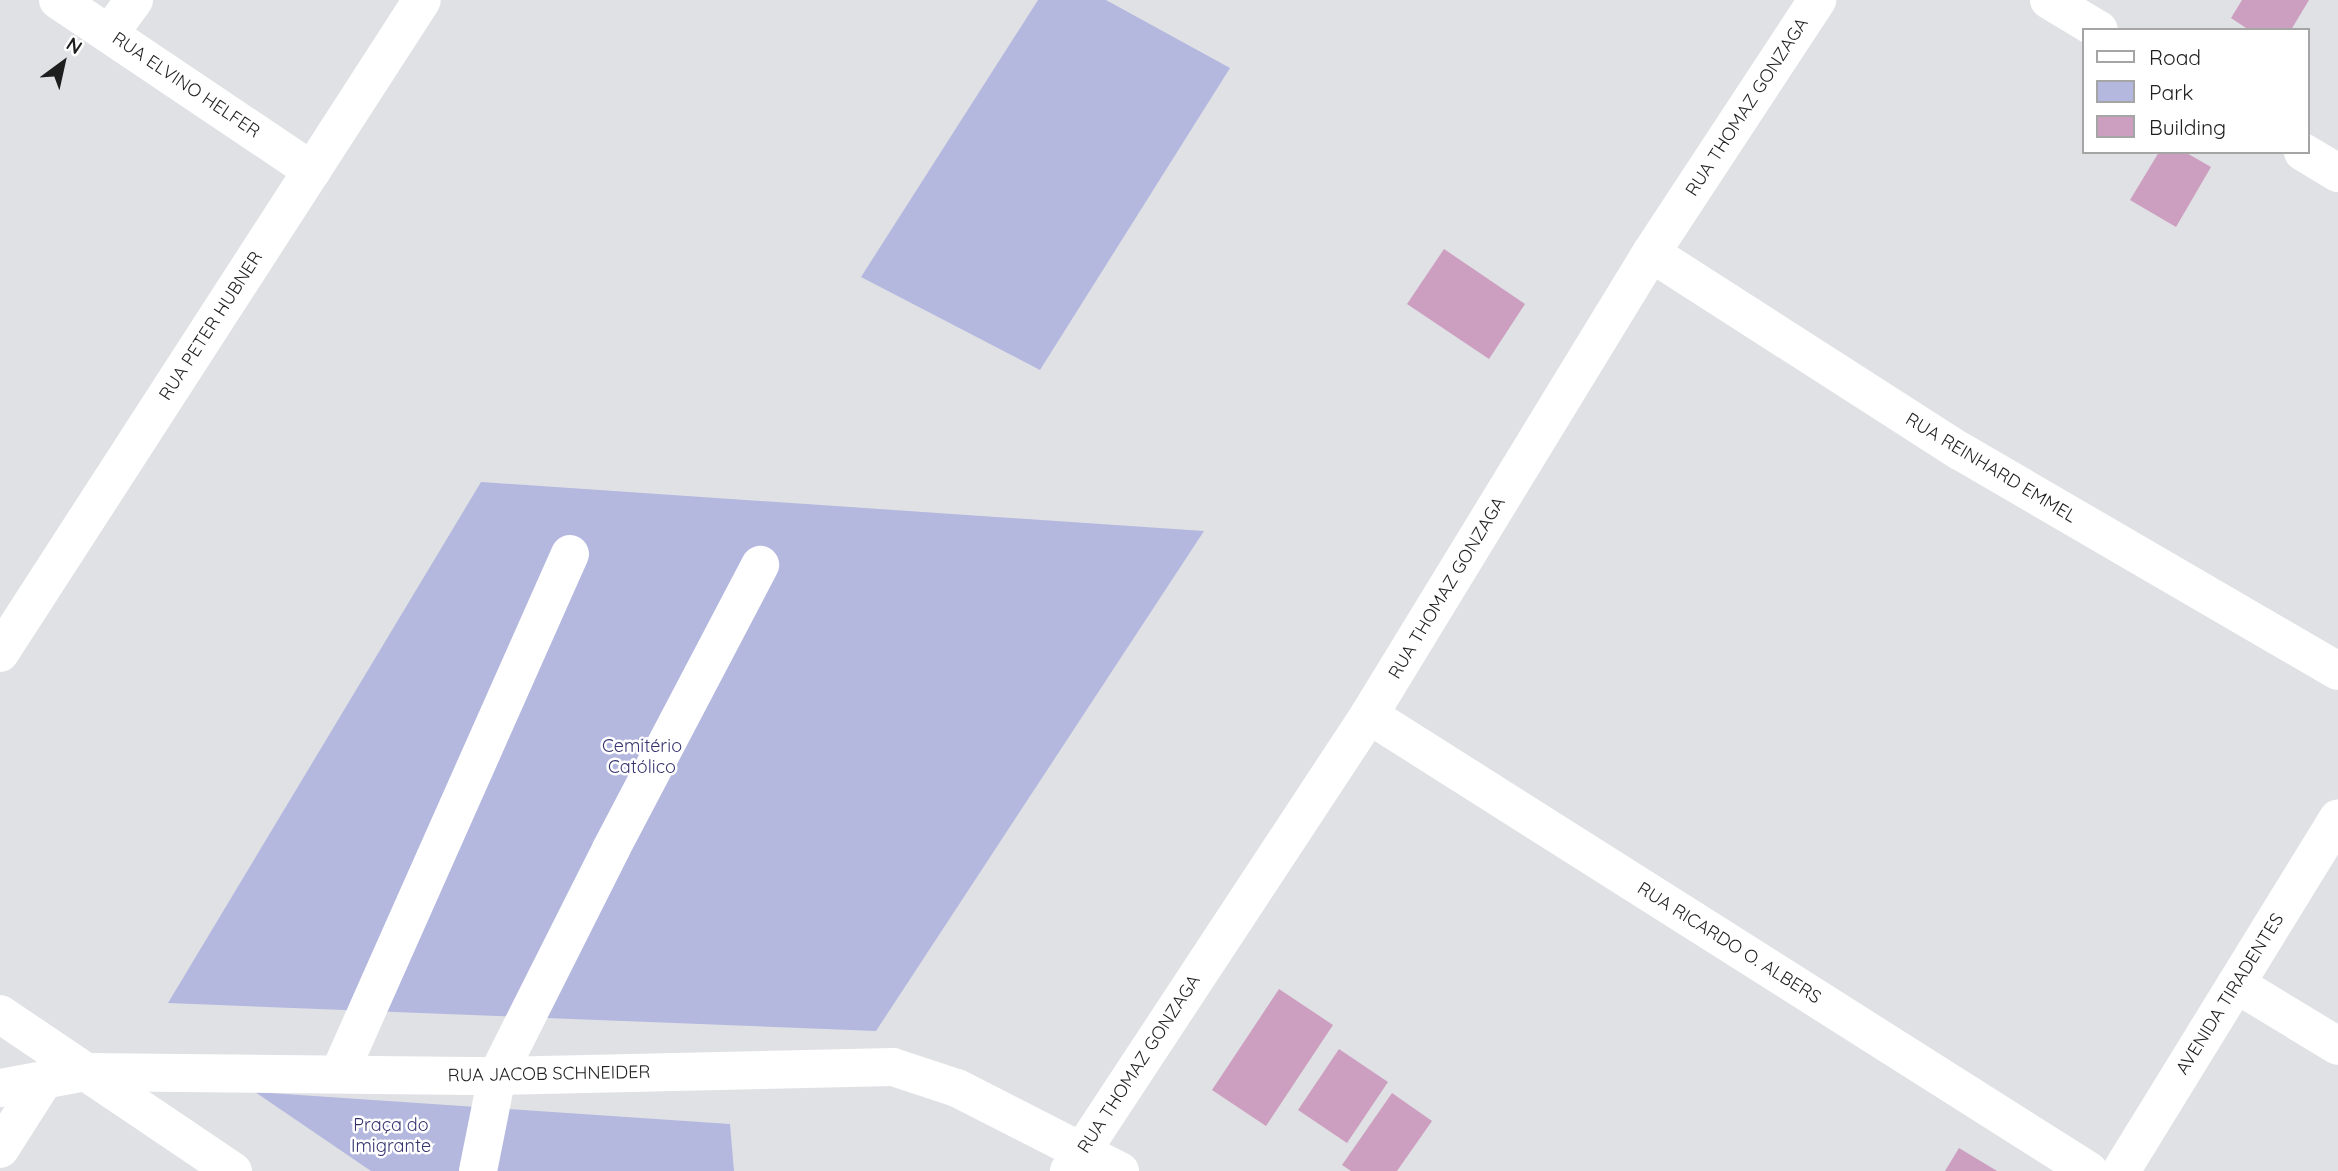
<!DOCTYPE html>
<html>
<head>
<meta charset="utf-8">
<style>
  body { margin:0 }
  #map { position:relative; width:2338px; height:1171px; overflow:hidden; background:#e0e1e5; font-family:Quicksand,sans-serif }
  div>[style] { position:absolute }
  [style*='--x'] { left:calc(var(--x)*1px); top:calc(var(--y)*1px); width:calc(var(--w)*1px); rotate:calc(var(--a)*1deg) }
  .green>* { inset:0; background:#b4b8df }
  .building>* { inset:0; background:#cc9fc0 }
  .minor>* { height:38px; margin:-19px; padding:0 19px; transform-origin:19px; border-radius:19px; background:#fff }
  span { translate:-50% -50%; white-space:nowrap; text-align:center; line-height:1.15; -webkit-text-stroke:5px #fff; paint-order:stroke }
  .street-label { font-size:18px; color:#1e1e1f }
  .park-label { font-size:18px; color:#363570 }
  .legend { position:absolute; left:2082px; top:28px; width:228px; height:126px; box-sizing:border-box; background:#fff; border:2px solid #a5a5a5; margin:0; padding:9px 12px; list-style:none; font-size:21px; color:#1e1e1f }
  .legend li { display:flex; align-items:center; gap:14px; height:35px }
  .legend b { width:35px; border:2px solid #a5a5a5 }
  .north { position:absolute; left:28px; top:28px; width:70px; height:70px; -webkit-text-stroke:5px #fff; paint-order:stroke; rotate:33deg; font-size:19px; font-weight:700; line-height:28px; text-align:center; color:#1e1e1f }
  .north::after { content:''; display:block; margin:auto; width:24px; height:32px; background:#1e1e1f; clip-path:polygon(50% 0,100% 100%,50% 72%,0 100%) }
</style>
</head>
<body>
<div id="map">
  <div class="green">
    <div style="clip-path:polygon(1038px 0,1106px 0,1230px 68px,1040px 370px,861px 277px)"></div>
    <div style="clip-path:polygon(481px 482px,1204px 531px,876px 1031px,168px 1003px)"></div>
    <div style="clip-path:polygon(255px 1092px,730px 1124px,734px 1171px,371px 1171px)"></div>
  </div>
  <div class="building">
    <div style="clip-path:polygon(2242px 0,2309px 0,2291px 30px,2249px 30px,2231px 18px)"></div>
    <div style="clip-path:polygon(2159px 152px,2185px 152px,2211px 167px,2176px 227px,2130px 200px)"></div>
    <div style="clip-path:polygon(1444px 249px,1525px 304px,1489px 359px,1407px 304px)"></div>
    <div style="clip-path:polygon(1279px 989px,1333px 1025px,1266px 1126px,1212px 1090px)"></div>
    <div style="clip-path:polygon(1339px 1049px,1388px 1082px,1347px 1143px,1298px 1110px)"></div>
    <div style="clip-path:polygon(1392px 1093px,1432px 1121px,1397px 1171px,1351px 1171px,1342px 1165px)"></div>
    <div style="clip-path:polygon(1959px 1148px,1997px 1171px,1945px 1171px)"></div>
  </div>
  <div class="minor">
    <div style="--x:58;--y:0;--w:306;--a:33.9"></div>
    <div style="--x:2049;--y:0;--w:58;--a:31"></div>
    <div style="--x:110;--y:33;--w:41;--a:-54"></div>
    <div style="--x:2303;--y:152;--w:41;--a:31"></div>
    <div style="--x:1651;--y:253;--w:367;--a:32.7"></div>
    <div style="--x:1960;--y:451;--w:437;--a:30.2"></div>
    <div style="--x:0;--y:653;--w:777;--a:-57.13"></div>
    <div style="--x:1369;--y:715;--w:852;--a:32.35"></div>
    <div style="--x:2236;--y:984;--w:119;--a:31.3"></div>
    <div style="--x:0;--y:1014;--w:281;--a:34"></div>
    <div style="--x:339;--y:1074;--w:569;--a:-66.05"></div>
    <div style="--x:0;--y:1088;--w:87;--a:-10.5"></div>
    <div style="--x:86;--y:1072;--w:411;--a:0.6"></div>
    <div style="--x:497;--y:1076;--w:396;--a:-1.3"></div>
    <div style="--x:893;--y:1067;--w:67;--a:18.2"></div>
    <div style="--x:957;--y:1088;--w:183;--a:27"></div>
    <div style="--x:0;--y:1149;--w:78;--a:-57.5"></div>
    <div style="--x:478;--y:1171;--w:97;--a:-78.7"></div>
    <div style="--x:497;--y:1076;--w:254;--a:-63.3"></div>
    <div style="--x:611;--y:849;--w:321;--a:-62.3"></div>
    <div style="--x:1069;--y:1171;--w:546;--a:-56.66"></div>
    <div style="--x:1369;--y:715;--w:541;--a:-58.6"></div>
    <div style="--x:1651;--y:253;--w:303;--a:-56.7"></div>
    <div style="--x:2121;--y:1171;--w:414;--a:-58.4"></div>
  </div>
  <div class="street-label">
    <span style="left:186px;top:85px;rotate:34deg">RUA ELVINO HELFER</span>
    <span style="left:1747px;top:107px;rotate:-57deg">RUA THOMAZ GONZAGA</span>
    <span style="left:211px;top:326px;rotate:-57deg">RUA PETER HUBNER</span>
    <span style="left:1991px;top:468px;rotate:31deg">RUA REINHARD EMMEL</span>
    <span style="left:1447px;top:588px;rotate:-59deg">RUA THOMAZ GONZAGA</span>
    <span style="left:1729px;top:943px;rotate:32deg">RUA RICARDO O. ALBERS</span>
    <span style="left:2230px;top:994px;rotate:-58deg">AVENIDA TIRADENTES</span>
    <span style="left:1139px;top:1064px;rotate:-57deg">RUA THOMAZ GONZAGA</span>
    <span style="left:549px;top:1074px;rotate:-1deg">RUA JACOB SCHNEIDER</span>
  </div>
  <div class="park-label">
    <span style="left:642px;top:757px">Cemitério<br>Católico</span>
    <span style="left:391px;top:1136px">Praça do<br>Imigrante</span>
  </div>
  <ul class="legend">
  <li><b style="height:9px;background:#fff"></b>Road</li>
  <li><b style="height:19px;background:#b4b8df"></b>Park</li>
  <li><b style="height:19px;background:#cc9fc0"></b>Building</li>
  </ul>
  <div class="north">N</div>
</div>
</body>
</html>
